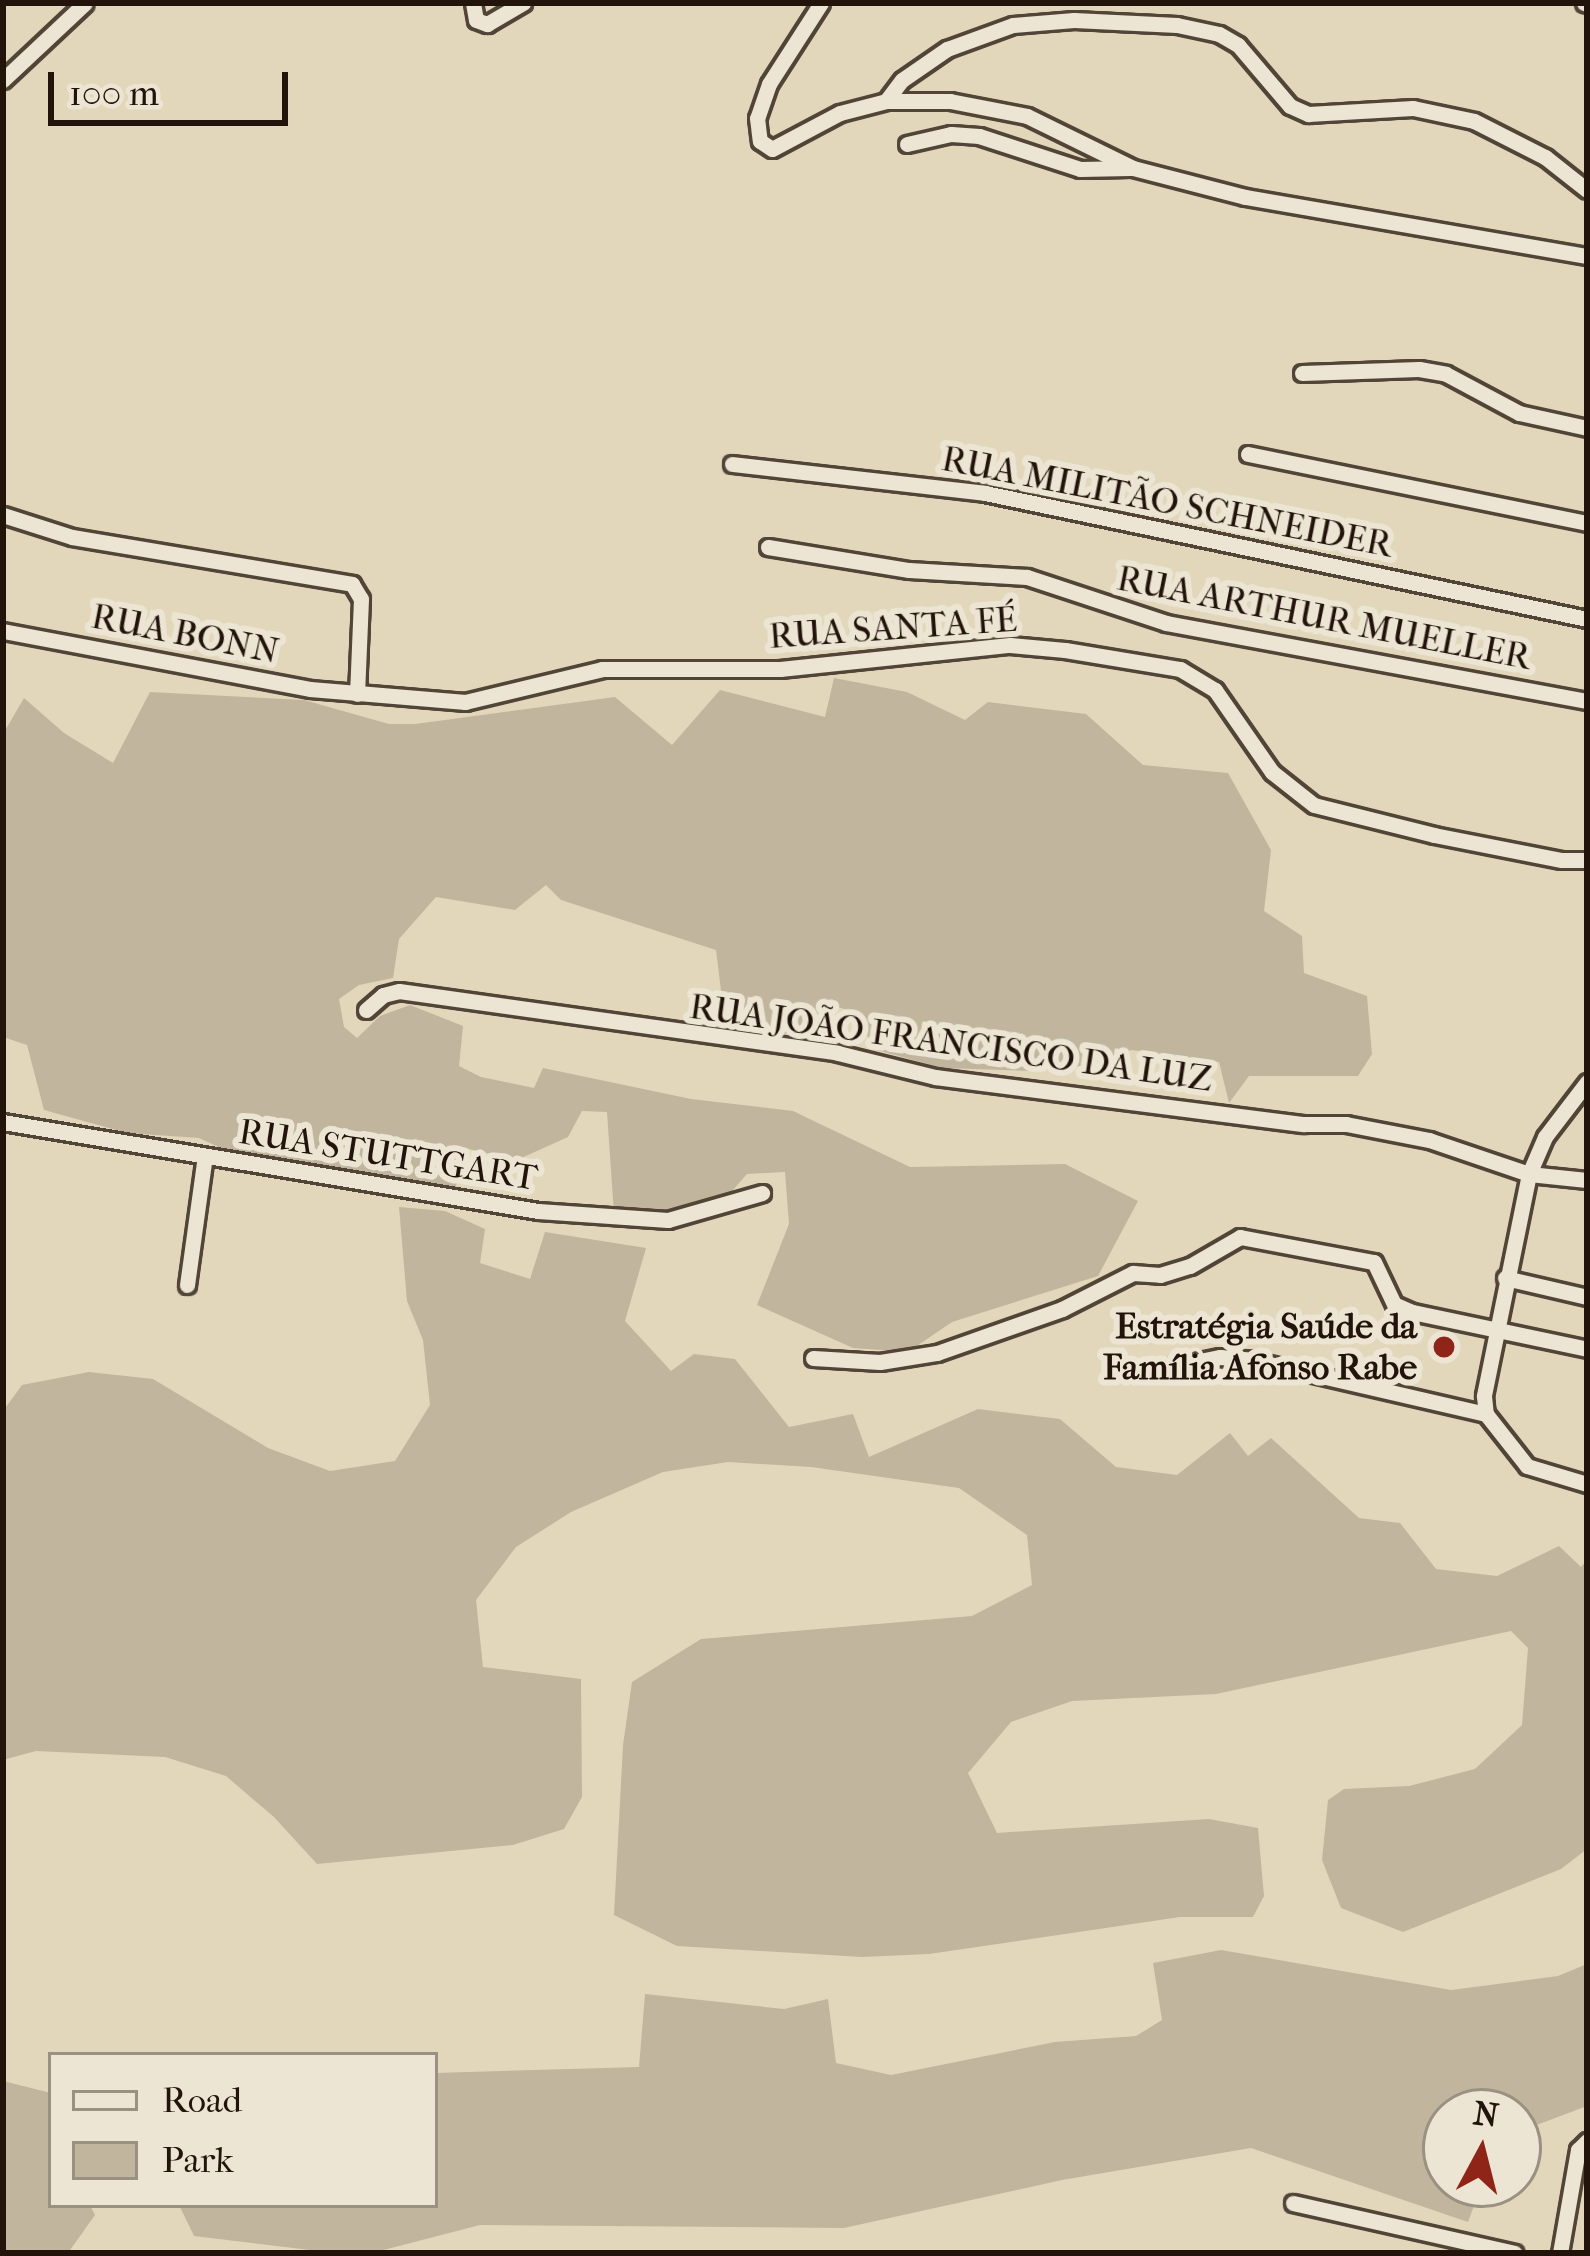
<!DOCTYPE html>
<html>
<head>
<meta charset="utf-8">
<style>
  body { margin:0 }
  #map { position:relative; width:1590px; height:2256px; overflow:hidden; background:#e2d7bb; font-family:"IM FELL French Canon",serif }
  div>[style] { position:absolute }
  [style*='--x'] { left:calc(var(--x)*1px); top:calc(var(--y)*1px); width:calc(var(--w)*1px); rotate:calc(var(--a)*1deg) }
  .green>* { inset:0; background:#c1b69d }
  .roads { filter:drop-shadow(3px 0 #524437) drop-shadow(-3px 0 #524437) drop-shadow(0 3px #524437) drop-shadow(0 -3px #524437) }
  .street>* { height:15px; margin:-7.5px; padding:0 7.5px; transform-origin:7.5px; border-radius:7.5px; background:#ece5d3 }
  .dots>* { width:33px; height:33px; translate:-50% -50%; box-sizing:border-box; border:6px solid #ece5d3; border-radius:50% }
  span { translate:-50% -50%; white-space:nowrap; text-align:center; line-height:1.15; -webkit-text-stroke:12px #ece5d3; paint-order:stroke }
  .street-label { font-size:36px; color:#22130b }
  .poi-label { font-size:36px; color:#22130b; font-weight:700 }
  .right { translate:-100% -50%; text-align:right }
  .frame { position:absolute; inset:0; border:6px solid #22130b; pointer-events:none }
  .legend { position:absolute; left:48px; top:2052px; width:390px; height:156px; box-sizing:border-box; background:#ece5d3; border:3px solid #9b9183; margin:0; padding:15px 21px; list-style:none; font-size:36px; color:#22130b }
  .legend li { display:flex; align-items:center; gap:24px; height:60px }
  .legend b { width:60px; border:3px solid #9b9183 }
  .north { position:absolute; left:1422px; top:2088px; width:120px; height:120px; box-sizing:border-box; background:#ece5d3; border:3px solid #9b9183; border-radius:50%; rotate:7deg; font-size:33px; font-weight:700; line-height:48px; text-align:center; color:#22130b }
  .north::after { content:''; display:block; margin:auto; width:42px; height:54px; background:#8f2418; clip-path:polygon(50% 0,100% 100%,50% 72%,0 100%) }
  .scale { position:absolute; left:48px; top:72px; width:240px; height:54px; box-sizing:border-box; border:6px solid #22130b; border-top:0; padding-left:15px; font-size:36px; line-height:42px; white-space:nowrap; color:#22130b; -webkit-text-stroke:9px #ece5d3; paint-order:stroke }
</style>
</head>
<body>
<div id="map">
  <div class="green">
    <div style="clip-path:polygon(834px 678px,907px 692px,965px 720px,988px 702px,1086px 714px,1143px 765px,1228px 773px,1271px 850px,1264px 911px,1302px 936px,1304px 973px,1367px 996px,1372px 1054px,1358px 1076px,1249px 1076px,1229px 1103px,1219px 1062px,1132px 1050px,1089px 1065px,1035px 1071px,943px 1068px,873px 1049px,857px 1012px,824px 1004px,814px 1036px,691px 1026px,721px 991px,716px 950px,561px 900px,546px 885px,515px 910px,436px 897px,399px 939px,393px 978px,359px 985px,339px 999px,344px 1027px,357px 1038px,380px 1016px,410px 1005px,463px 1026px,459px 1066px,481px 1077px,534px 1088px,543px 1068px,691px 1099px,793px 1111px,910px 1167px,1065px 1164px,1138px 1201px,1098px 1276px,952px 1322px,908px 1352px,853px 1348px,757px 1305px,789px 1224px,785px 1172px,747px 1174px,726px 1198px,667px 1215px,614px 1214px,607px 1112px,582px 1111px,568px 1137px,517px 1160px,460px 1147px,456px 1188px,238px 1156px,199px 1138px,127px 1133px,44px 1110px,27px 1045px,3px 1037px,3px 734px,24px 698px,64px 733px,113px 763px,150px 692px,304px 700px,389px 724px,415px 724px,615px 697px,672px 745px,720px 690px,825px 717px)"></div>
    <div style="clip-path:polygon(399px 1207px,445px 1211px,485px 1229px,480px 1263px,530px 1279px,545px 1232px,646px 1248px,625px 1321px,671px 1371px,694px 1354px,735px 1359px,789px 1427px,853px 1414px,869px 1457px,978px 1409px,1060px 1419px,1116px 1467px,1177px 1475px,1230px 1433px,1248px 1456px,1271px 1438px,1359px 1518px,1400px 1523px,1436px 1569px,1497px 1576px,1559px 1546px,1581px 1567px,1587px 1560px,1587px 1849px,1561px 1869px,1403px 1932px,1341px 1908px,1322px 1860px,1328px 1800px,1344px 1789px,1409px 1786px,1475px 1769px,1522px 1725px,1528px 1648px,1511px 1631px,1216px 1694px,1072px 1701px,1011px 1722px,968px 1773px,997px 1833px,1209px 1819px,1258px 1828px,1264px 1896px,1253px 1917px,1180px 1917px,929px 1954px,862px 1957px,677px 1946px,614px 1915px,623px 1745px,632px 1682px,701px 1639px,972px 1616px,1032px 1585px,1027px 1535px,959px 1488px,811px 1467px,728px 1462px,663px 1472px,571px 1512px,516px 1547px,476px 1600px,483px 1667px,581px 1679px,582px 1797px,564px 1829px,513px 1845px,317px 1864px,274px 1817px,226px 1776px,165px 1757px,36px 1751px,3px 1760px,3px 1411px,22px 1385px,89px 1372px,153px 1379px,268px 1448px,330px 1471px,395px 1461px,430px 1405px,423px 1340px,407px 1301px)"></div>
    <div style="clip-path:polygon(1221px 1950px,1451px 1990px,1558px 1976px,1587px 1964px,1587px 2106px,1518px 2132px,1518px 2112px,1446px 2112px,1446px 2184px,1482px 2184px,1468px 2222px,1251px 2148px,1062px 2180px,844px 2228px,480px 2225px,372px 2253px,334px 2253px,194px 2236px,179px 2205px,435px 2205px,435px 2073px,639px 2067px,645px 1994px,784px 2009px,828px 1999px,836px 2063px,891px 2075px,1055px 2042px,1136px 2036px,1162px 2020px,1153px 1963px)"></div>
    <div style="clip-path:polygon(3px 2081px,51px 2093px,51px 2205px,90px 2205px,95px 2215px,68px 2253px,3px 2253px)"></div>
  </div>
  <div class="roads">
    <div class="street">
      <div style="--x:473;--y:3;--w:17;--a:80"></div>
      <div style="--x:476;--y:20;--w:12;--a:20"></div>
      <div style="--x:487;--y:24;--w:42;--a:-30.3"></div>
      <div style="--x:821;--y:3;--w:96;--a:122.7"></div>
      <div style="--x:769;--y:84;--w:36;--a:109"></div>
      <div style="--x:757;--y:118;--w:23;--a:83"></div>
      <div style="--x:760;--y:141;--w:14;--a:34"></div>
      <div style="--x:772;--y:149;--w:77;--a:-27.9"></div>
      <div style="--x:840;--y:113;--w:48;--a:-14.6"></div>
      <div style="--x:886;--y:101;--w:64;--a:0"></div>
      <div style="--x:950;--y:101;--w:78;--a:11"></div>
      <div style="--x:1027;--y:116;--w:118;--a:26.1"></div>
      <div style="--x:1133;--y:168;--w:116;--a:14.5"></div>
      <div style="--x:1245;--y:197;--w:347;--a:9.8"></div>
      <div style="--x:1584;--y:3;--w:3;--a:18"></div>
      <div style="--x:3;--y:80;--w:112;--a:-43.2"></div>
      <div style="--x:886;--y:101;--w:26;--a:-53"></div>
      <div style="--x:902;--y:80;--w:55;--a:-34.6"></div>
      <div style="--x:947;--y:49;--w:70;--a:-20"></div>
      <div style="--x:1013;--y:25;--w:61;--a:-4.7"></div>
      <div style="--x:1074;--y:20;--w:103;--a:2.8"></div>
      <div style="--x:1177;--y:25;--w:43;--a:12.1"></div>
      <div style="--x:1219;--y:34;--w:22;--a:30"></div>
      <div style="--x:1238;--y:45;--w:80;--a:49.6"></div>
      <div style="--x:1290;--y:106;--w:20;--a:24"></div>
      <div style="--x:1308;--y:114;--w:105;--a:-3.3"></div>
      <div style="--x:1413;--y:108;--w:62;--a:12"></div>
      <div style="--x:1474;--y:121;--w:80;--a:26.9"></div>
      <div style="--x:1545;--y:157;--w:53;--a:38.2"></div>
      <div style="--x:907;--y:144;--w:45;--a:-12.8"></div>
      <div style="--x:951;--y:134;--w:28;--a:4"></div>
      <div style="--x:979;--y:136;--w:106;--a:18.1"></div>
      <div style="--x:1080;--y:169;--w:50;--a:-1.1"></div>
      <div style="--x:1302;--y:373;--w:117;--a:-2"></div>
      <div style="--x:1419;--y:369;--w:27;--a:10"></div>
      <div style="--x:1446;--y:374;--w:83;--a:28.1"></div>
      <div style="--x:1519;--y:413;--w:70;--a:12.4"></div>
      <div style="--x:1248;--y:454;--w:346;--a:11.5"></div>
      <div style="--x:732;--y:464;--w:255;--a:6.5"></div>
      <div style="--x:985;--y:493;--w:615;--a:11.82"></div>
      <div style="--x:3;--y:515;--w:72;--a:17.7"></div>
      <div style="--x:72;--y:537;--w:284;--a:9.5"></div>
      <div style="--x:352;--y:584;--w:17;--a:59"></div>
      <div style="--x:361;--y:599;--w:95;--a:92.4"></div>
      <div style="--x:768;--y:547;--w:143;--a:9.3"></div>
      <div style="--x:909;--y:570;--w:118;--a:3.4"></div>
      <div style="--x:1027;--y:577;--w:146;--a:18.3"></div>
      <div style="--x:1166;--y:623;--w:428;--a:10.5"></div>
      <div style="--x:3;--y:631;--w:312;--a:10.7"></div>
      <div style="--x:310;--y:689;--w:156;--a:4.8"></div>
      <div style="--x:465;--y:702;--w:141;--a:-13.5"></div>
      <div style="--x:602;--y:669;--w:178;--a:0"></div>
      <div style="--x:780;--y:669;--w:231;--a:-6"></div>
      <div style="--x:1010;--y:645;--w:55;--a:5.2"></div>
      <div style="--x:1065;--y:650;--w:117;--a:9.4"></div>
      <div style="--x:1180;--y:669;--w:41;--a:31"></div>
      <div style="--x:1215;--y:690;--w:100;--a:55.2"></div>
      <div style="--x:1272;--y:772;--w:53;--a:38.2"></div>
      <div style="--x:1314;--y:805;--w:124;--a:14"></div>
      <div style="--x:1434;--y:835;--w:130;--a:11.1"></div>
      <div style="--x:1562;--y:860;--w:25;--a:0"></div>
      <div style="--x:366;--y:1010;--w:23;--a:-41"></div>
      <div style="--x:383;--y:995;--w:16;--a:-14"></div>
      <div style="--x:399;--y:991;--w:443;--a:8"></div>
      <div style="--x:838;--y:1053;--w:100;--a:13.9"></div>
      <div style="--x:935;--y:1077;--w:372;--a:7.3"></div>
      <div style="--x:1304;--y:1124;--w:42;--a:0"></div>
      <div style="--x:1346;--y:1124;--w:85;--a:10.9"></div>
      <div style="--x:1429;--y:1140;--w:106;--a:18.8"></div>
      <div style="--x:1529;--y:1174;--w:58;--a:5.9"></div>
      <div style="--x:1587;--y:1082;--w:69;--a:127.4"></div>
      <div style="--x:1545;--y:1137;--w:40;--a:113.4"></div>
      <div style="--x:1529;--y:1174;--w:227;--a:101.5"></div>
      <div style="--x:1484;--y:1396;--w:18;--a:84"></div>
      <div style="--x:1486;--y:1414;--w:66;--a:51.7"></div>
      <div style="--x:1527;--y:1466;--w:63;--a:16.7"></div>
      <div style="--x:3;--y:1122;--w:542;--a:9.44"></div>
      <div style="--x:538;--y:1211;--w:130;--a:4"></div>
      <div style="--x:668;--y:1220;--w:98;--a:-16"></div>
      <div style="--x:1505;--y:1278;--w:84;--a:13"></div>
      <div style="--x:187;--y:1285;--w:130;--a:-82.1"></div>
      <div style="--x:813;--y:1358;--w:67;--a:3.4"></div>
      <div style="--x:880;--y:1362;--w:58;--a:-9"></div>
      <div style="--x:937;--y:1353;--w:133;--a:-19.4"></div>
      <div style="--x:1062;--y:1309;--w:80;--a:-26.9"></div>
      <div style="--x:1133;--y:1273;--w:27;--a:4"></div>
      <div style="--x:1160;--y:1275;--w:31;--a:-17"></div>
      <div style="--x:1190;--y:1266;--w:58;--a:-30.1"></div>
      <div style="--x:1240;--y:1237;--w:136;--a:10.6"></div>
      <div style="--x:1374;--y:1262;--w:47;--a:64.5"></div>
      <div style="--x:1394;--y:1304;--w:20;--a:24"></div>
      <div style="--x:1412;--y:1312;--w:179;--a:11.9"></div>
      <div style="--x:1135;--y:1374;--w:87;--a:-11.3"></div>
      <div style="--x:1220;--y:1357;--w:32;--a:5"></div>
      <div style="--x:1252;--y:1360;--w:240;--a:13"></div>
      <div style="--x:1293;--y:2203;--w:227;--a:12.7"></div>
      <div style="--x:1560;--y:2253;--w:105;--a:-80.1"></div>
      <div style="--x:1578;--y:2150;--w:13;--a:-45"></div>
    </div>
  </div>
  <div class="dots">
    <div style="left:1444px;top:1347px;background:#8f2418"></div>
  </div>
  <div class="street-label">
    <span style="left:1167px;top:502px;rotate:11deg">RUA MILITÃO SCHNEIDER</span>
    <span style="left:1324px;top:618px;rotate:11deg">RUA ARTHUR MUELLER</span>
    <span style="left:893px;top:628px;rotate:-4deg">RUA SANTA FÉ</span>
    <span style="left:185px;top:634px;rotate:11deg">RUA BONN</span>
    <span style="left:951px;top:1043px;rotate:8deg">RUA JOÃO FRANCISCO DA LUZ</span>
    <span style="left:388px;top:1155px;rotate:9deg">RUA STUTTGART</span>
  </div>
  <div class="poi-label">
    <span class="right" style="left:1417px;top:1347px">Estratégia Saúde da<br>Família Afonso Rabe</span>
  </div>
  <div class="frame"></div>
  <ul class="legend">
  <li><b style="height:15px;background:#ece5d3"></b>Road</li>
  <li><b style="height:33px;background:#c1b69d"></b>Park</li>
  </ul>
  <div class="north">N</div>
  <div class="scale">100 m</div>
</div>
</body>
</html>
